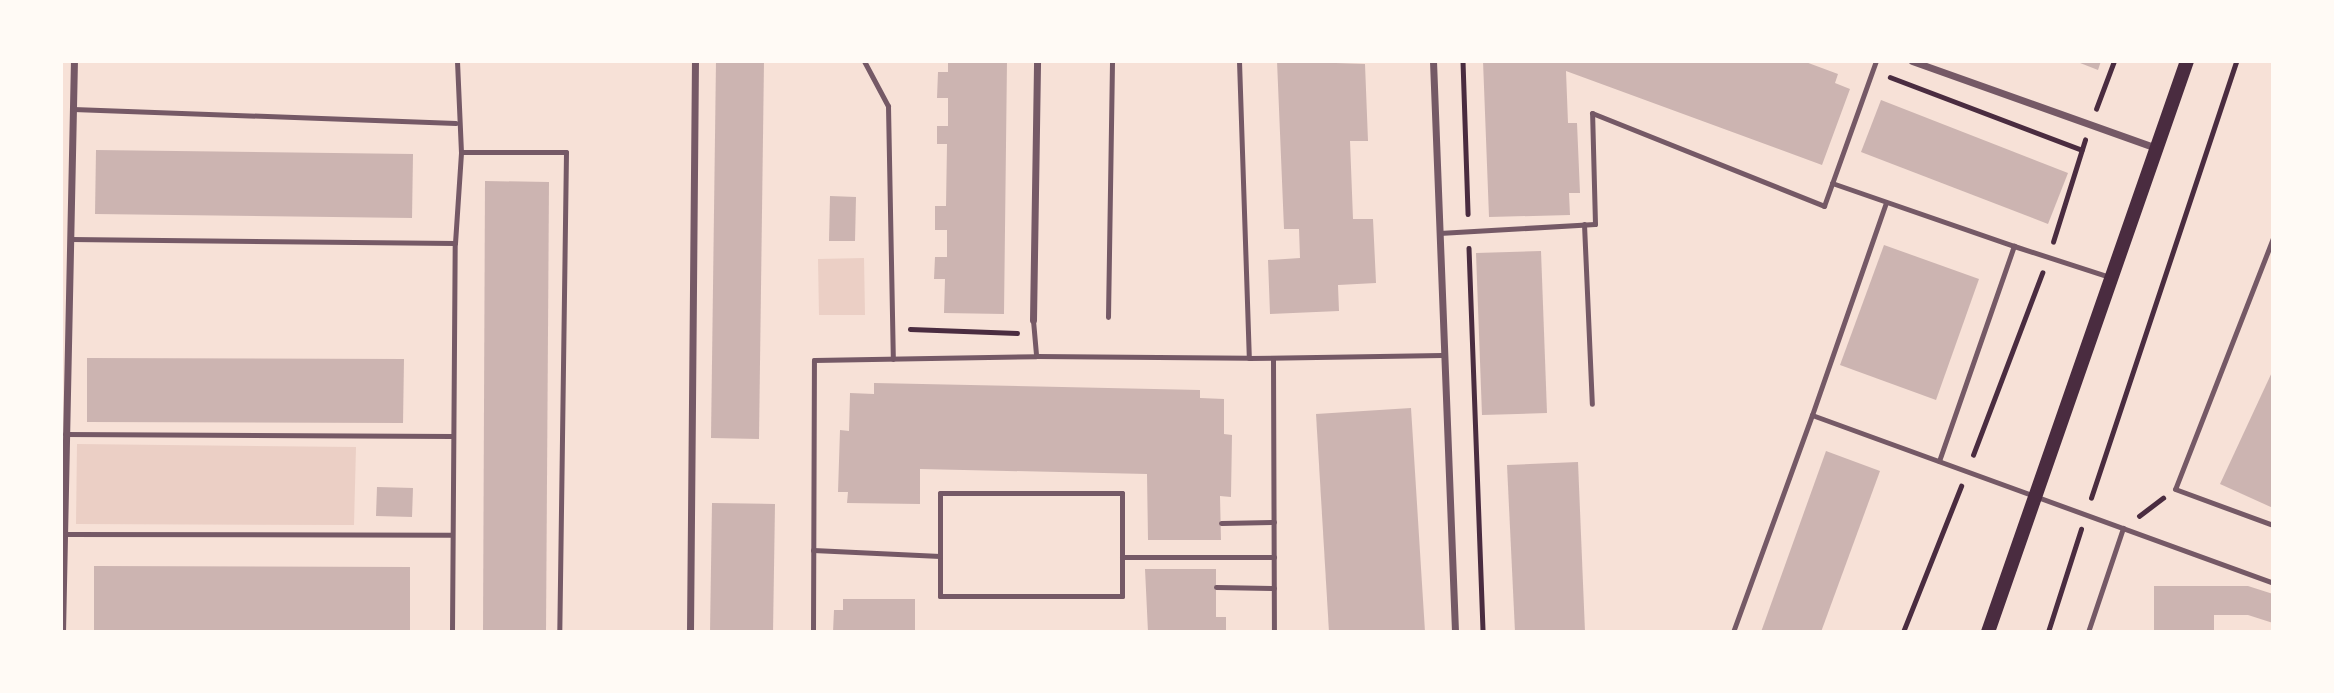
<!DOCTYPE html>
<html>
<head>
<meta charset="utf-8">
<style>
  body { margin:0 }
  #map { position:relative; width:2334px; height:693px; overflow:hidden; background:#f7e1d7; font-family:"DejaVu Sans",sans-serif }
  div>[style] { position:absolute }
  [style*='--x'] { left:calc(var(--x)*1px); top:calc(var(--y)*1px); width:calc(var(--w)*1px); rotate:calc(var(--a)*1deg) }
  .green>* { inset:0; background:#ebcfc5 }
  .building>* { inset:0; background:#ccb4b1 }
  .path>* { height:4.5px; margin:-2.25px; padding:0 2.25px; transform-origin:2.25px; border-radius:2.25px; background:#4a2c40 }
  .service>* { height:5px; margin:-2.5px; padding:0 2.5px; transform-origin:2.5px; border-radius:2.5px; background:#755966 }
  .minor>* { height:7px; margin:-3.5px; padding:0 3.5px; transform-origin:3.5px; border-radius:3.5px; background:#755966 }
  .secondary>* { height:14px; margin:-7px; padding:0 7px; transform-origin:7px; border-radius:7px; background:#4a2c40 }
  span { translate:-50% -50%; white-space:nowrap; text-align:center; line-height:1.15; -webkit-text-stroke:5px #fffaf5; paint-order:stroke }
  .frame { position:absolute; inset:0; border:63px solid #fffaf5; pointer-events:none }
</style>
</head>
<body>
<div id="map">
  <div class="green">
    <div style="clip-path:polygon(864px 258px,865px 315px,819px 315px,818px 259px)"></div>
    <div style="clip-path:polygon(77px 444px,356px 447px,354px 525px,76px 524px)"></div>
  </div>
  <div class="building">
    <div style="clip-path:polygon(716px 61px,764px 61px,759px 439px,711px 438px)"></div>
    <div style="clip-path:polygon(948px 61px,1007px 61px,1004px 314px,944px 313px,945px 279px,934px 279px,935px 257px,947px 257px,947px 230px,935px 230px,935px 206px,946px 206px,947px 144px,937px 144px,937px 126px,948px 126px,948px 98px,937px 98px,938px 72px,948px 72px)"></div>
    <div style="clip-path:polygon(1277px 61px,1365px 64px,1368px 141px,1350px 141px,1353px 219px,1373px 219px,1376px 283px,1338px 285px,1339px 311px,1270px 314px,1268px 260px,1300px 258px,1299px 229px,1284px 229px)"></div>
    <div style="clip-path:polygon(1483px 61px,1803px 61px,1838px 74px,1835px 83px,1850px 89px,1822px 165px,1566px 71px,1568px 123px,1577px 123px,1580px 193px,1569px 193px,1570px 215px,1489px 217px)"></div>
    <div style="clip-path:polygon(2075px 61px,2101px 61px,2098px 70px)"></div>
    <div style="clip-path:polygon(1881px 100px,2068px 173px,2048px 224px,1861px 152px)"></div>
    <div style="clip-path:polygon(96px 150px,413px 154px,412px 218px,95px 214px)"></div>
    <div style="clip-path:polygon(485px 181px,549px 182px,546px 632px,483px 632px)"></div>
    <div style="clip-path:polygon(830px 196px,856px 197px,855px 241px,829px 241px)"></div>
    <div style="clip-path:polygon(1884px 245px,1979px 279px,1936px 400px,1840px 365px)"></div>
    <div style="clip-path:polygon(1541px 251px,1547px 413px,1482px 415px,1476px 253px)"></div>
    <div style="clip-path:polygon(87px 358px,404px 359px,403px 423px,87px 422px)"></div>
    <div style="clip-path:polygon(2273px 370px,2273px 508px,2220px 484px)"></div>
    <div style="clip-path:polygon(874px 383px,1200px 390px,1200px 398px,1224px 399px,1224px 434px,1232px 435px,1231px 497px,1220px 496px,1221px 540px,1148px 540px,1147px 474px,920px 469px,920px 504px,847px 503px,848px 492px,838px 492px,840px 430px,849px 431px,850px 393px,874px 394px)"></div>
    <div style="clip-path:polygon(1411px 408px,1425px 632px,1329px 632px,1316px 414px)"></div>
    <div style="clip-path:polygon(1826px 451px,1880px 471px,1821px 632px,1761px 632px)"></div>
    <div style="clip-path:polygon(1578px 462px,1585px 632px,1515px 632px,1507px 465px)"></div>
    <div style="clip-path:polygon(377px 487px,413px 488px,412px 517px,376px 516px)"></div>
    <div style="clip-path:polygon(712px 503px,775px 504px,773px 632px,710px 632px)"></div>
    <div style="clip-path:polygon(94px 566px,410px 567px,410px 631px,94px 630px)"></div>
    <div style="clip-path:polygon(1145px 569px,1216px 569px,1216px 617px,1226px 617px,1226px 632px,1148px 632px)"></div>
    <div style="clip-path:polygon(2154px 586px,2248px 586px,2273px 594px,2273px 623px,2248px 615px,2214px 615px,2214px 632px,2154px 632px)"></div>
    <div style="clip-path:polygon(843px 599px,915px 599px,915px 632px,833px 632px,834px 610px,843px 610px)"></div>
  </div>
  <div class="path">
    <div style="--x:1463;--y:61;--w:153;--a:88.1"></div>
    <div style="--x:1890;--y:77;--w:205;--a:20.8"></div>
    <div style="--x:2096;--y:109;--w:51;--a:-69.4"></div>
    <div style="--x:2053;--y:242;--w:107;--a:-72.6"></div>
    <div style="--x:1469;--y:248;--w:384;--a:87.9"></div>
    <div style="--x:910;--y:329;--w:107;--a:2.1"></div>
    <div style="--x:1973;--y:455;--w:195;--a:-69.2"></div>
    <div style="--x:2091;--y:498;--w:460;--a:-71.6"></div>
    <div style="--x:2139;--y:516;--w:30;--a:-37"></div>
    <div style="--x:1903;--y:632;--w:157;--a:-68.3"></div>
    <div style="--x:2048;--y:632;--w:108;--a:-72.2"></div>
  </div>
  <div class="service">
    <div style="--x:457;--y:61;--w:91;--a:87.5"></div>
    <div style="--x:461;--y:152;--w:105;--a:0"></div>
    <div style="--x:566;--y:152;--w:480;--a:90.8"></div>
    <div style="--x:864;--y:61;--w:51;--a:61.9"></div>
    <div style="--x:888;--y:106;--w:253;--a:88.9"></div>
    <div style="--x:1239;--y:61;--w:297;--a:88.1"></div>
    <div style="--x:1249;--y:358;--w:193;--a:-0.9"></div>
    <div style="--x:73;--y:109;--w:383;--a:2.1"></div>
    <div style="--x:1832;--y:183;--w:193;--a:19.1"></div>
    <div style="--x:1584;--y:224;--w:180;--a:87.5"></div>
    <div style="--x:1439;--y:233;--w:156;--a:-3.3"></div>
    <div style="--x:1595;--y:224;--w:111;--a:-91.5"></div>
    <div style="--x:1592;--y:113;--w:250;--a:21.8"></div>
    <div style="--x:1824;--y:206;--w:154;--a:-70.3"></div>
    <div style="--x:2273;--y:238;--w:269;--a:111.3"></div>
    <div style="--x:2175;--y:489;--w:104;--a:20.2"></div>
    <div style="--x:70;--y:239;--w:385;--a:0.6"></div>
    <div style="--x:1108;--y:317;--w:256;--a:-89.1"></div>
    <div style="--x:1033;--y:320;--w:36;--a:85"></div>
    <div style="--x:1273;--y:359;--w:273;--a:89.8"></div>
    <div style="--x:1812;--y:415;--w:225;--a:-70.8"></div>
    <div style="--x:65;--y:434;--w:387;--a:0.3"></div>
    <div style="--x:1939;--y:461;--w:228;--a:-70.8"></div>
    <div style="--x:2014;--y:246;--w:101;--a:17.9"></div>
    <div style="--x:1221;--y:523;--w:53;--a:-1.1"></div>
    <div style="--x:63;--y:534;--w:389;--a:0.1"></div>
    <div style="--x:813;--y:550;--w:127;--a:2.7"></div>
    <div style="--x:940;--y:556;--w:40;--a:90"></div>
    <div style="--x:940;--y:596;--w:182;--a:0"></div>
    <div style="--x:1122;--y:596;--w:103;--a:-90"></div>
    <div style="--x:1122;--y:493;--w:182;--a:180"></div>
    <div style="--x:940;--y:493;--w:63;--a:90"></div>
    <div style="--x:1122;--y:557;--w:152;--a:0"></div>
    <div style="--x:1216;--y:587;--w:58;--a:1"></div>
    <div style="--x:452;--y:632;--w:389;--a:-89.6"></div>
    <div style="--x:455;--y:243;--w:91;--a:-86.2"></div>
    <div style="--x:813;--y:632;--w:272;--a:-89.8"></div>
    <div style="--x:814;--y:360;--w:222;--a:-1"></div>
    <div style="--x:1036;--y:356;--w:213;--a:0.5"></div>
    <div style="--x:1733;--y:632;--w:231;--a:-70"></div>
    <div style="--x:1812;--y:415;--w:491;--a:20"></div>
    <div style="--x:2088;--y:632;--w:110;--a:-71.4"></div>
  </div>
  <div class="minor">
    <div style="--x:1433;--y:61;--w:571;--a:87.79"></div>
    <div style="--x:1912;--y:61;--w:259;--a:19.6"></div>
    <div style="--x:1033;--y:320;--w:259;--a:-89.1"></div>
    <div style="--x:62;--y:632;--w:571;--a:-88.8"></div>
    <div style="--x:690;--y:632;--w:571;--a:-89.5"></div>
  </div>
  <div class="secondary">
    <div style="--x:1988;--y:632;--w:605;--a:-70.79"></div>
  </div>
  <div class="frame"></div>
</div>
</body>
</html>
